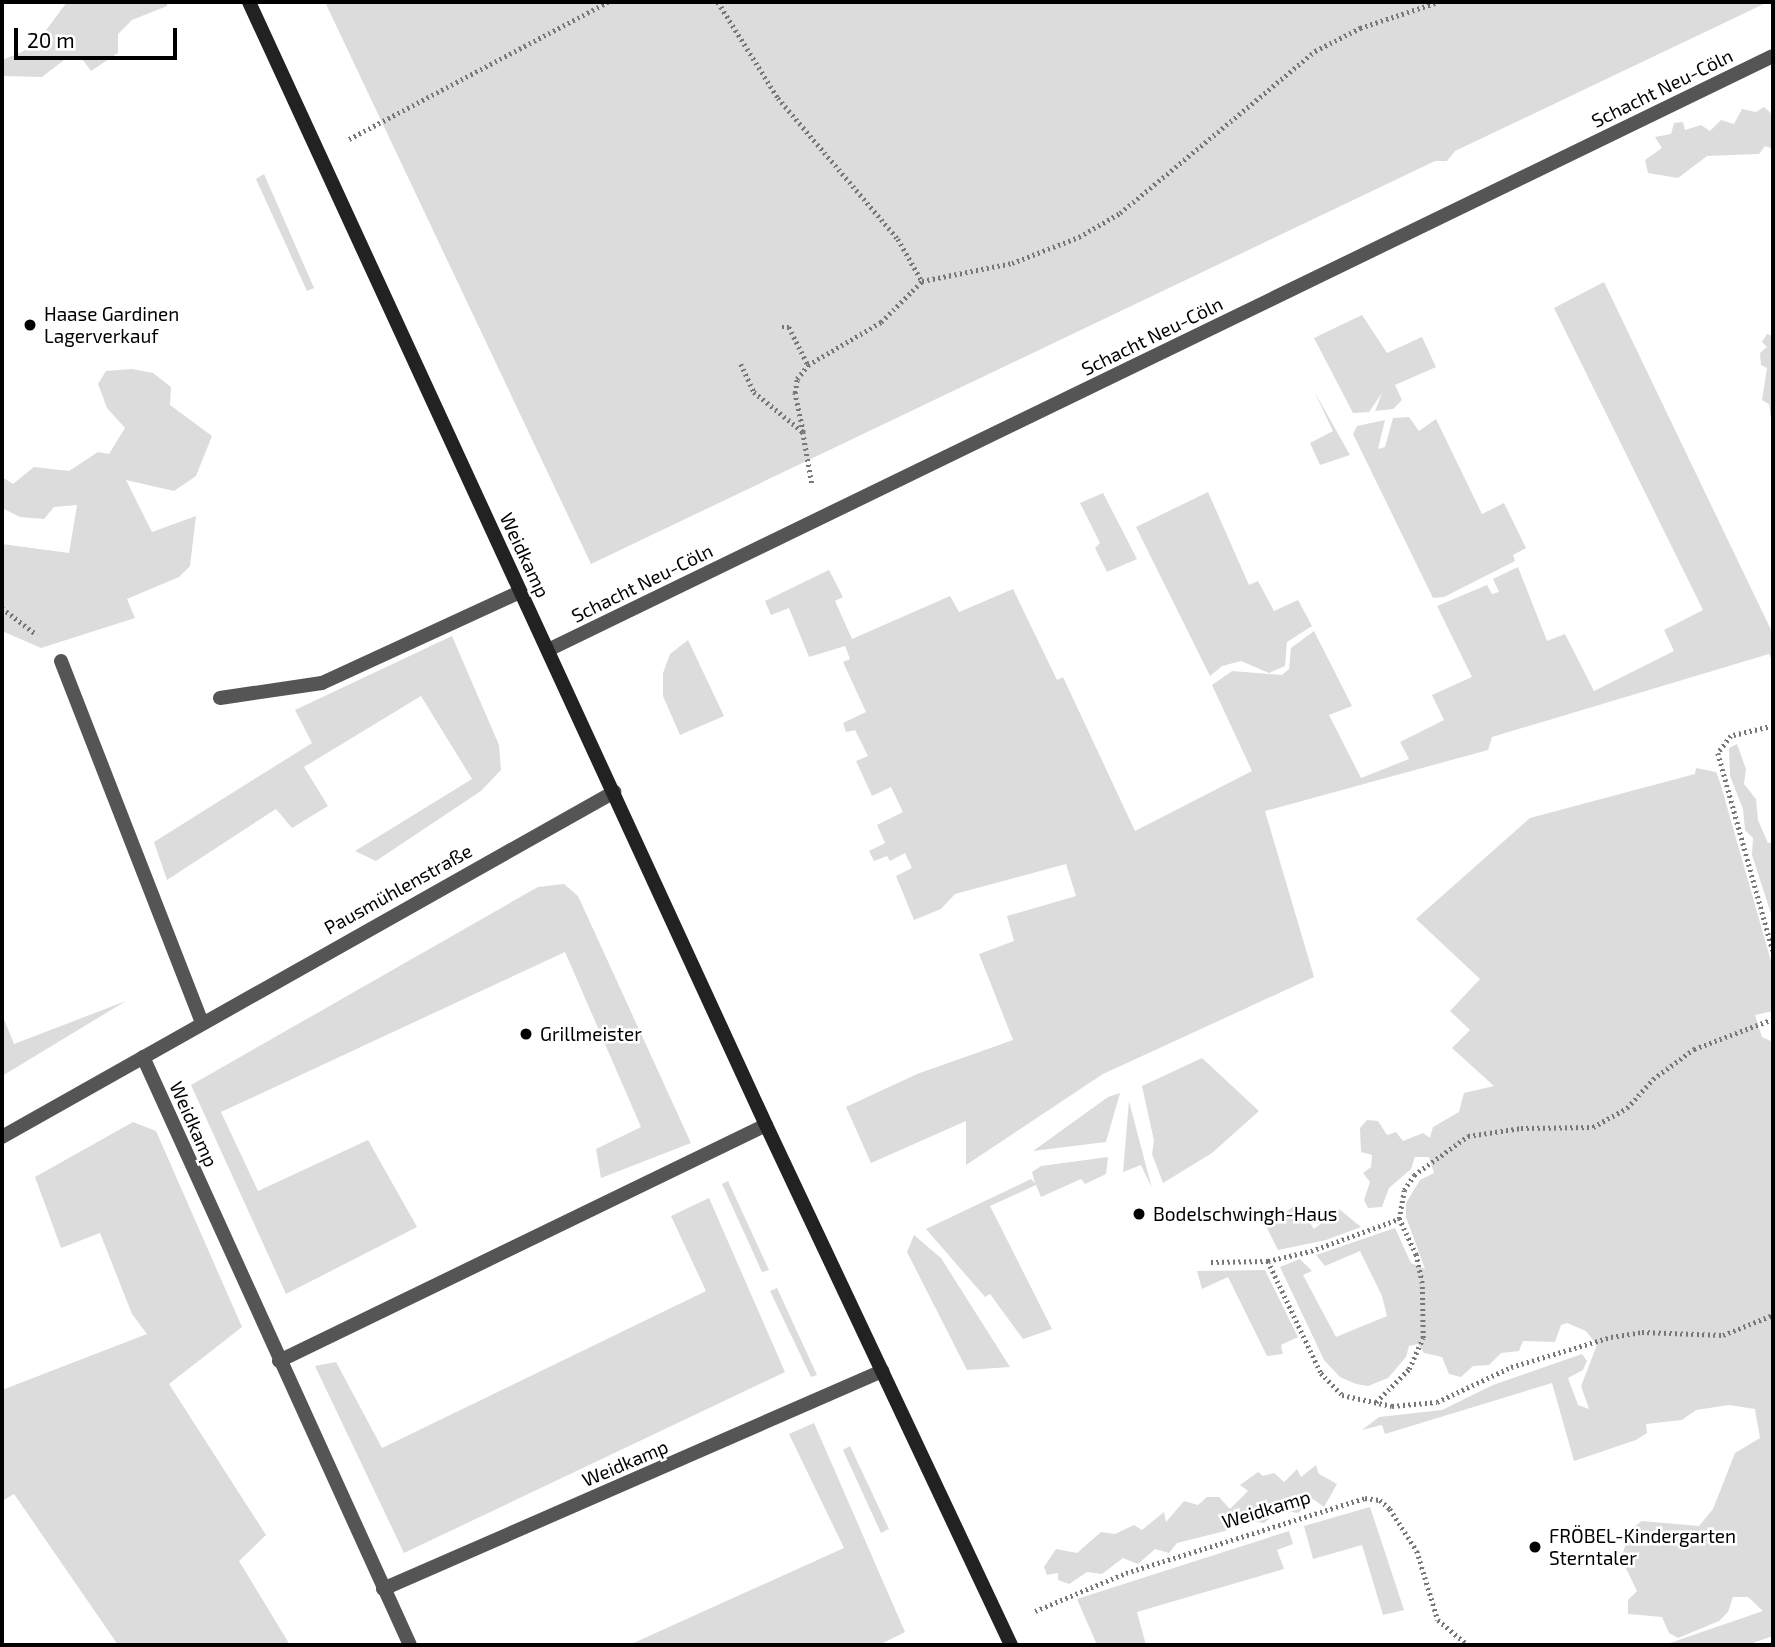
<!DOCTYPE html>
<html>
<head>
<meta charset="utf-8">
<style>
  body { margin:0 }
  #map { position:relative; width:1775px; height:1647px; overflow:hidden; background:#fff; font-family:"Exo 2",sans-serif }
  div>[style] { position:absolute }
  [style*='--x'] { left:calc(var(--x)*1px); top:calc(var(--y)*1px); width:calc(var(--w)*1px); rotate:calc(var(--a)*1deg) }
  .green>* { inset:0; background:#dcdcdc }
  .path>* { height:4.5px; margin-top:-2.25px; transform-origin:0; background:repeating-linear-gradient(90deg,#777 0 2px,transparent 0 5.5px) }
  .lane>* { height:14px; margin:-7px; padding:0 7px; transform-origin:7px; border-radius:7px; background:#555 }
  .street>* { height:14px; margin:-7px; padding:0 7px; transform-origin:7px; border-radius:7px; background:#555 }
  .secondary>* { height:14px; margin:-7px; padding:0 7px; transform-origin:7px; border-radius:7px; background:#222 }
  .dots>* { width:19px; height:19px; translate:-50% -50%; box-sizing:border-box; border:4px solid #fff; border-radius:50% }
  span { translate:-50% -50%; white-space:nowrap; text-align:center; line-height:1.15; -webkit-text-stroke:5px #fff; paint-order:stroke }
  .street-label { font-size:19px; color:#000 }
  .poi-label { font-size:19px; color:#000 }
  .left { translate:0 -50%; text-align:left }
  .frame { position:absolute; inset:0; border:4px solid #000; pointer-events:none }
  .scale { position:absolute; left:14px; top:28px; width:163px; height:32px; box-sizing:border-box; border:4px solid #000; border-top:0; padding-left:9px; font-size:21px; line-height:24px; white-space:nowrap; color:#000; -webkit-text-stroke:5px #fff; paint-order:stroke }
</style>
</head>
<body>
<div id="map">
  <div class="green">
    <div style="clip-path:polygon(67px 2px,167px 2px,167px 6px,132px 20px,118px 34px,118px 53px,91px 71px,80px 56px,64px 60px,42px 77px,2px 76px,2px 60px,22px 52px,41px 37px)"></div>
    <div style="clip-path:polygon(325px 2px,1768px 2px,1455px 151px,1447px 161px,1435px 161px,591px 564px)"></div>
    <div style="clip-path:polygon(1764px 107px,1773px 115px,1773px 149px,1765px 146px,1759px 154px,1707px 156px,1678px 178px,1648px 173px,1645px 160px,1662px 148px,1655px 137px,1671px 134px,1674px 123px,1683px 122px,1685px 130px,1701px 125px,1710px 131px,1721px 120px,1734px 124px,1742px 109px,1756px 112px)"></div>
    <div style="clip-path:polygon(264px 174px,314px 288px,307px 291px,256px 179px)"></div>
    <div style="clip-path:polygon(1604px 282px,1773px 634px,1773px 663px,1769px 654px,1492px 737px,1488px 750px,1265px 811px,1314px 977px,1103px 1074px,966px 1165px,966px 1121px,871px 1163px,846px 1107px,917px 1074px,1013px 1040px,979px 954px,1014px 941px,1007px 916px,1076px 896px,1066px 864px,955px 894px,941px 909px,914px 920px,896px 876px,912px 868px,905px 853px,890px 861px,887px 856px,874px 861px,869px 851px,885px 843px,877px 825px,903px 812px,891px 787px,872px 796px,856px 761px,868px 756px,855px 730px,846px 732px,843px 723px,866px 712px,843px 662px,850px 659px,845px 646px,809px 657px,789px 608px,771px 615px,765px 601px,829px 570px,843px 597px,835px 601px,852px 639px,950px 596px,959px 612px,1013px 589px,1057px 680px,1063px 677px,1135px 831px,1252px 771px,1212px 685px,1232px 671px,1282px 675px,1289px 669px,1291px 648px,1314px 631px,1352px 706px,1329px 715px,1361px 778px,1409px 759px,1400px 742px,1444px 720px,1432px 695px,1472px 677px,1437px 606px,1487px 585px,1492px 594px,1499px 592px,1493px 579px,1518px 567px,1547px 641px,1565px 634px,1594px 691px,1674px 651px,1664px 630px,1703px 610px,1554px 308px)"></div>
    <div style="clip-path:polygon(1362px 315px,1387px 353px,1422px 337px,1436px 367px,1395px 385px,1402px 400px,1393px 409px,1375px 411px,1382px 393px,1369px 412px,1353px 413px,1314px 338px)"></div>
    <div style="clip-path:polygon(1767px 334px,1773px 336px,1773px 426px,1772px 426px,1769px 404px,1762px 400px,1767px 368px,1761px 365px,1760px 353px,1767px 347px,1762px 342px)"></div>
    <div style="clip-path:polygon(132px 369px,153px 373px,171px 387px,170px 405px,212px 436px,196px 476px,174px 491px,126px 480px,152px 532px,196px 516px,190px 566px,179px 577px,127px 599px,135px 618px,41px 648px,2px 631px,2px 544px,69px 553px,77px 505px,54px 507px,44px 519px,20px 517px,2px 508px,2px 477px,13px 484px,34px 467px,69px 471px,98px 452px,109px 454px,125px 428px,107px 408px,98px 384px,106px 371px)"></div>
    <div style="clip-path:polygon(1314px 391px,1350px 455px,1320px 465px,1310px 443px,1333px 431px)"></div>
    <div style="clip-path:polygon(1409px 417px,1419px 431px,1436px 419px,1482px 514px,1504px 503px,1526px 548px,1513px 555px,1515px 561px,1444px 597px,1433px 598px,1353px 434px,1357px 426px,1385px 420px,1378px 449px,1385px 447px,1393px 418px)"></div>
    <div style="clip-path:polygon(1208px 492px,1249px 585px,1258px 581px,1274px 611px,1298px 600px,1312px 626px,1287px 642px,1285px 666px,1269px 673px,1241px 661px,1222px 666px,1210px 676px,1136px 527px)"></div>
    <div style="clip-path:polygon(1103px 493px,1137px 559px,1107px 572px,1095px 548px,1100px 543px,1080px 503px)"></div>
    <div style="clip-path:polygon(452px 636px,499px 745px,501px 770px,481px 791px,376px 861px,355px 851px,472px 779px,421px 696px,304px 767px,328px 806px,292px 828px,276px 809px,167px 880px,154px 842px,312px 743px,295px 710px)"></div>
    <div style="clip-path:polygon(688px 640px,724px 716px,680px 735px,663px 696px,663px 673px,670px 654px)"></div>
    <div style="clip-path:polygon(1737px 744px,1746px 769px,1744px 784px,1756px 799px,1758px 820px,1768px 843px,1773px 842px,1773px 920px,1752px 855px,1753px 838px,1745px 830px,1743px 809px,1730px 776px,1729px 748px)"></div>
    <div style="clip-path:polygon(1696px 768px,1716px 772px,1720px 782px,1773px 968px,1773px 1011px,1755px 1015px,1762px 1037px,1773px 1042px,1773px 1636px,1747px 1645px,1664px 1645px,1763px 1611px,1748px 1597px,1733px 1597px,1728px 1612px,1719px 1621px,1678px 1638px,1669px 1633px,1662px 1617px,1628px 1614px,1628px 1600px,1637px 1591px,1621px 1558px,1631px 1529px,1642px 1521px,1699px 1526px,1713px 1509px,1735px 1453px,1760px 1438px,1755px 1409px,1729px 1405px,1696px 1410px,1682px 1420px,1646px 1424px,1647px 1433px,1636px 1440px,1574px 1461px,1552px 1383px,1385px 1434px,1382px 1425px,1362px 1430px,1379px 1417px,1442px 1410px,1493px 1385px,1582px 1354px,1587px 1361px,1583px 1370px,1568px 1378px,1578px 1405px,1589px 1409px,1581px 1386px,1597px 1345px,1586px 1331px,1567px 1323px,1561px 1325px,1555px 1342px,1523px 1341px,1519px 1351px,1501px 1353px,1489px 1365px,1473px 1366px,1461px 1377px,1449px 1374px,1442px 1357px,1424px 1353px,1418px 1344px,1409px 1346px,1406px 1357px,1388px 1378px,1368px 1386px,1356px 1384px,1340px 1377px,1324px 1360px,1280px 1267px,1300px 1259px,1312px 1271px,1303px 1275px,1336px 1337px,1387px 1316px,1382px 1296px,1360px 1251px,1325px 1266px,1316px 1255px,1395px 1228px,1411px 1263px,1425px 1269px,1406px 1217px,1406px 1203px,1420px 1180px,1434px 1173px,1429px 1157px,1415px 1157px,1411px 1169px,1389px 1188px,1382px 1207px,1368px 1208px,1364px 1200px,1370px 1182px,1363px 1173px,1371px 1167px,1372px 1155px,1361px 1152px,1360px 1128px,1367px 1120px,1378px 1121px,1387px 1135px,1396px 1132px,1403px 1141px,1423px 1133px,1430px 1138px,1433px 1127px,1459px 1112px,1464px 1093px,1494px 1086px,1452px 1048px,1470px 1030px,1450px 1011px,1480px 979px,1416px 919px,1530px 818px,1695px 774px)"></div>
    <div style="clip-path:polygon(564px 884px,578px 896px,691px 1143px,601px 1178px,596px 1149px,641px 1127px,565px 952px,221px 1112px,258px 1191px,368px 1140px,417px 1227px,286px 1294px,191px 1085px,538px 887px)"></div>
    <div style="clip-path:polygon(126px 1001px,2px 1076px,2px 1014px,14px 1044px)"></div>
    <div style="clip-path:polygon(1202px 1058px,1259px 1111px,1212px 1153px,1163px 1183px,1152px 1154px,1154px 1141px,1142px 1086px)"></div>
    <div style="clip-path:polygon(1120px 1093px,1106px 1142px,1033px 1151px,1108px 1097px)"></div>
    <div style="clip-path:polygon(1129px 1101px,1146px 1166px,1152px 1188px,1141px 1165px,1123px 1172px)"></div>
    <div style="clip-path:polygon(133px 1122px,156px 1131px,242px 1327px,169px 1384px,266px 1535px,239px 1561px,290px 1645px,118px 1645px,14px 1494px,2px 1501px,2px 1390px,147px 1334px,132px 1314px,100px 1233px,61px 1248px,35px 1177px)"></div>
    <div style="clip-path:polygon(1108px 1157px,1106px 1174px,1085px 1184px,1081px 1179px,1041px 1197px,1036px 1185px,990px 1206px,1052px 1329px,1023px 1339px,990px 1294px,985px 1297px,926px 1229px,1031px 1179px,1035px 1183px,1032px 1172px,1041px 1166px)"></div>
    <div style="clip-path:polygon(728px 1181px,769px 1270px,762px 1272px,722px 1184px)"></div>
    <div style="clip-path:polygon(709px 1198px,785px 1372px,404px 1553px,315px 1366px,336px 1362px,382px 1448px,706px 1291px,671px 1216px)"></div>
    <div style="clip-path:polygon(1297px 1204px,1314px 1229px,1339px 1209px,1361px 1227px,1326px 1240px,1278px 1250px,1266px 1226px)"></div>
    <div style="clip-path:polygon(914px 1235px,941px 1258px,1010px 1367px,967px 1370px,907px 1252px)"></div>
    <div style="clip-path:polygon(1265px 1270px,1298px 1337px,1281px 1345px,1283px 1354px,1267px 1356px,1228px 1277px,1202px 1289px,1197px 1271px)"></div>
    <div style="clip-path:polygon(777px 1288px,817px 1375px,811px 1377px,770px 1291px)"></div>
    <div style="clip-path:polygon(814px 1423px,905px 1632px,879px 1645px,629px 1645px,844px 1548px,789px 1434px)"></div>
    <div style="clip-path:polygon(850px 1446px,889px 1529px,881px 1533px,843px 1450px)"></div>
    <div style="clip-path:polygon(1316px 1465px,1319px 1474px,1337px 1484px,1324px 1507px,1313px 1499px,1298px 1513px,1280px 1510px,1264px 1523px,1239px 1519px,1229px 1530px,1177px 1543px,1169px 1553px,1155px 1549px,1138px 1564px,1123px 1558px,1102px 1574px,1087px 1572px,1069px 1584px,1058px 1580px,1058px 1573px,1047px 1575px,1044px 1567px,1056px 1549px,1077px 1553px,1101px 1532px,1115px 1534px,1134px 1525px,1142px 1530px,1164px 1512px,1166px 1522px,1184px 1501px,1198px 1505px,1207px 1497px,1219px 1497px,1230px 1509px,1248px 1491px,1240px 1485px,1258px 1472px,1263px 1476px,1274px 1473px,1284px 1482px,1297px 1469px,1301px 1477px)"></div>
    <div style="clip-path:polygon(1370px 1507px,1404px 1610px,1383px 1615px,1362px 1545px,1313px 1559px,1304px 1526px)"></div>
    <div style="clip-path:polygon(1289px 1531px,1293px 1544px,1277px 1550px,1284px 1569px,1137px 1612px,1146px 1645px,1097px 1645px,1077px 1599px)"></div>
  </div>
  <div class="path">
    <div style="--x:718;--y:2;--w:113;--a:58"></div>
    <div style="--x:778;--y:98;--w:185;--a:49.6"></div>
    <div style="--x:898;--y:239;--w:48;--a:60.3"></div>
    <div style="--x:922;--y:281;--w:92;--a:-11.3"></div>
    <div style="--x:1012;--y:263;--w:72;--a:-21.2"></div>
    <div style="--x:1079;--y:237;--w:48;--a:-30.3"></div>
    <div style="--x:1120;--y:213;--w:254;--a:-39.7"></div>
    <div style="--x:1315;--y:51;--w:51;--a:-27.1"></div>
    <div style="--x:1360;--y:28;--w:82;--a:-18.4"></div>
    <div style="--x:349;--y:139;--w:293;--a:-27.9"></div>
    <div style="--x:782;--y:327;--w:7;--a:0"></div>
    <div style="--x:789;--y:327;--w:42;--a:63.4"></div>
    <div style="--x:741;--y:364;--w:31;--a:65"></div>
    <div style="--x:754;--y:392;--w:63;--a:39.2"></div>
    <div style="--x:803;--y:432;--w:53;--a:80.2"></div>
    <div style="--x:803;--y:432;--w:40;--a:-102"></div>
    <div style="--x:795;--y:393;--w:14;--a:-82"></div>
    <div style="--x:797;--y:379;--w:18;--a:-52"></div>
    <div style="--x:808;--y:365;--w:85;--a:-30.5"></div>
    <div style="--x:881;--y:322;--w:58;--a:-45"></div>
    <div style="--x:2;--y:608;--w:44;--a:37.6"></div>
    <div style="--x:1773;--y:726;--w:43;--a:166.6"></div>
    <div style="--x:1731;--y:736;--w:21;--a:127"></div>
    <div style="--x:1718;--y:753;--w:205;--a:74.5"></div>
    <div style="--x:1268;--y:1261;--w:124;--a:64.7"></div>
    <div style="--x:1321;--y:1373;--w:30;--a:46"></div>
    <div style="--x:1342;--y:1395;--w:51;--a:12.4"></div>
    <div style="--x:1392;--y:1406;--w:45;--a:-5.1"></div>
    <div style="--x:1437;--y:1402;--w:82;--a:-25.3"></div>
    <div style="--x:1511;--y:1367;--w:104;--a:-16.7"></div>
    <div style="--x:1611;--y:1337;--w:31;--a:-9"></div>
    <div style="--x:1642;--y:1332;--w:81;--a:2.1"></div>
    <div style="--x:1723;--y:1335;--w:54;--a:-21.8"></div>
    <div style="--x:1211;--y:1262;--w:57;--a:-1"></div>
    <div style="--x:1268;--y:1261;--w:44;--a:-13.1"></div>
    <div style="--x:1311;--y:1251;--w:94;--a:-20"></div>
    <div style="--x:1399;--y:1219;--w:29;--a:-80"></div>
    <div style="--x:1404;--y:1190;--w:18;--a:-56"></div>
    <div style="--x:1414;--y:1175;--w:67;--a:-35.8"></div>
    <div style="--x:1468;--y:1136;--w:54;--a:-8.6"></div>
    <div style="--x:1521;--y:1128;--w:72;--a:-0.8"></div>
    <div style="--x:1593;--y:1127;--w:39;--a:-29"></div>
    <div style="--x:1627;--y:1108;--w:39;--a:-48"></div>
    <div style="--x:1653;--y:1079;--w:51;--a:-36.2"></div>
    <div style="--x:1694;--y:1049;--w:85;--a:-20.8"></div>
    <div style="--x:1376;--y:1402;--w:47;--a:-45"></div>
    <div style="--x:1409;--y:1369;--w:34;--a:-66"></div>
    <div style="--x:1423;--y:1338;--w:55;--a:-91"></div>
    <div style="--x:1422;--y:1283;--w:29;--a:-102"></div>
    <div style="--x:1416;--y:1255;--w:40;--a:-115"></div>
    <div style="--x:1035;--y:1611;--w:99;--a:-22.7"></div>
    <div style="--x:1126;--y:1573;--w:250;--a:-17.4"></div>
    <div style="--x:1365;--y:1498;--w:15;--a:8"></div>
    <div style="--x:1380;--y:1500;--w:13;--a:42"></div>
    <div style="--x:1390;--y:1509;--w:50;--a:57.3"></div>
    <div style="--x:1417;--y:1551;--w:72;--a:73.1"></div>
    <div style="--x:1438;--y:1620;--w:39;--a:40"></div>
  </div>
  <div class="lane">
    <div style="--x:220;--y:698;--w:103;--a:-8.4"></div>
    <div style="--x:322;--y:683;--w:218;--a:-24.7"></div>
  </div>
  <div class="street">
    <div style="--x:548;--y:650;--w:1361;--a:-25.87"></div>
    <div style="--x:61;--y:661;--w:386;--a:68.7"></div>
    <div style="--x:143;--y:1057;--w:646;--a:65.58"></div>
    <div style="--x:2;--y:1137;--w:703;--a:-29.41"></div>
    <div style="--x:279;--y:1361;--w:541;--a:-25.85"></div>
    <div style="--x:383;--y:1589;--w:545;--a:-23.6"></div>
  </div>
  <div class="secondary">
    <div style="--x:249;--y:2;--w:1236;--a:65.28"></div>
    <div style="--x:766;--y:1125;--w:575;--a:64.77"></div>
  </div>
  <div class="dots">
    <div style="left:30px;top:325px;background:#000"></div>
    <div style="left:526px;top:1034px;background:#000"></div>
    <div style="left:1139px;top:1214px;background:#000"></div>
    <div style="left:1535px;top:1547px;background:#000"></div>
  </div>
  <div class="street-label">
    <span style="left:1662px;top:88px;rotate:-26deg">Schacht Neu-Cöln</span>
    <span style="left:1152px;top:336px;rotate:-26deg">Schacht Neu-Cöln</span>
    <span style="left:525px;top:555px;rotate:65deg">Weidkamp</span>
    <span style="left:642px;top:583px;rotate:-26deg">Schacht Neu-Cöln</span>
    <span style="left:398px;top:889px;rotate:-29deg">Pausmühlenstraße</span>
    <span style="left:194px;top:1124px;rotate:66deg">Weidkamp</span>
    <span style="left:625px;top:1463px;rotate:-23deg">Weidkamp</span>
    <span style="left:1266px;top:1509px;rotate:-17deg">Weidkamp</span>
  </div>
  <div class="poi-label">
    <span class="left" style="left:44px;top:325px">Haase Gardinen<br>Lagerverkauf</span>
    <span class="left" style="left:540px;top:1034px">Grillmeister</span>
    <span class="left" style="left:1153px;top:1214px">Bodelschwingh-Haus</span>
    <span class="left" style="left:1549px;top:1547px">FRÖBEL-Kindergarten<br>Sterntaler</span>
  </div>
  <div class="frame"></div>
  <div class="scale">20 m</div>
</div>
</body>
</html>
